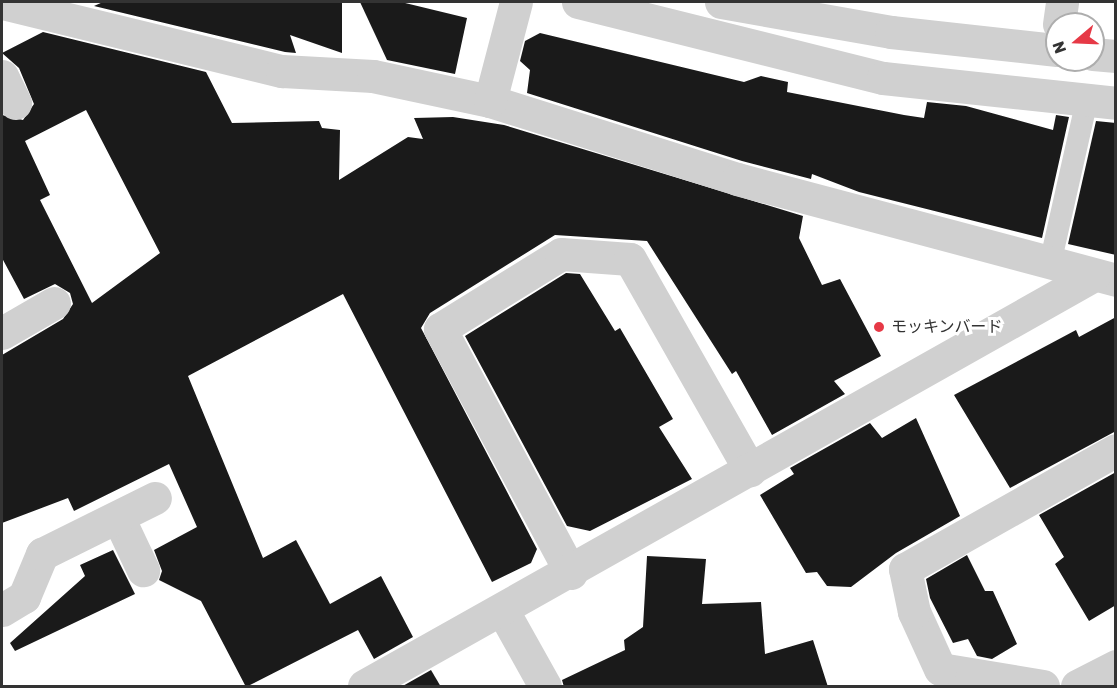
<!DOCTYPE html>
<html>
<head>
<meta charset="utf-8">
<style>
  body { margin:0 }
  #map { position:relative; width:1117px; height:688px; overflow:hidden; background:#fff; font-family:Rubik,"Noto Sans JP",sans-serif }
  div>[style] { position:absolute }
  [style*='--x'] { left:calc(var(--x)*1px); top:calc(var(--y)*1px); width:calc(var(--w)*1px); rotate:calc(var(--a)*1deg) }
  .building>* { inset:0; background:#1a1a1a }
  .service>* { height:22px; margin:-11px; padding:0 11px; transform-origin:11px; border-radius:11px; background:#d0d0d0 }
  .minor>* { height:33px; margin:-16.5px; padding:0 16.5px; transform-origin:16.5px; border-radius:16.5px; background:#d0d0d0 }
  .dots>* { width:16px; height:16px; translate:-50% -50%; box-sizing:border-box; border:3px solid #fff; border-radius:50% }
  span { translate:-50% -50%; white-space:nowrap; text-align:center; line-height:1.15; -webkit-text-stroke:6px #fff; paint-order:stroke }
  .poi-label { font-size:16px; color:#333 }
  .left { translate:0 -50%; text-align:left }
  .frame { position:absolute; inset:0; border:3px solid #333; pointer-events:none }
  .north { position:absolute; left:1045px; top:12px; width:60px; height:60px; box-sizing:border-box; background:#fff; border:2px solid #adadad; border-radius:50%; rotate:251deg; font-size:16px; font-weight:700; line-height:24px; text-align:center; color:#333 }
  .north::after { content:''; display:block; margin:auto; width:21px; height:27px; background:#e63946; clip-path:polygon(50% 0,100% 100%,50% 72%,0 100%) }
</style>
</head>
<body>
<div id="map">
  <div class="building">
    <div style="clip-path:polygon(103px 2px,342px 2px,342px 53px,290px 35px,296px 53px,285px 52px,94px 6px)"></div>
    <div style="clip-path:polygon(360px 2px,401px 2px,467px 18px,455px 74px,387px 60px)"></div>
    <div style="clip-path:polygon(evenodd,43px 32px,206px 72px,232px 123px,319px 121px,322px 128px,340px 130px,339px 180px,408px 137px,423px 139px,414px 118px,453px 117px,504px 125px,803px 216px,799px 238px,822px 285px,840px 279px,881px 356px,834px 381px,845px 394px,772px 435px,736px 371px,732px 374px,647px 241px,555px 235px,430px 313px,421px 328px,537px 549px,531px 563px,492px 582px,343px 294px,188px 376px,263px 558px,296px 540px,330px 604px,381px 576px,413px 637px,374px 659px,358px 630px,246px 687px,201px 601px,159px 580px,162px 571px,154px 550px,197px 527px,169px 464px,74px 511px,68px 498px,2px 523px,2px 355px,63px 319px,73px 304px,70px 293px,55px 284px,24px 299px,2px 258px,2px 115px,23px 120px,34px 104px,19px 68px,2px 53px,43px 32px,86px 110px,160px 253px,92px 303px,40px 200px,50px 195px,25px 141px,86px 110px)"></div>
    <div style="clip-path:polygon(540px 33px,744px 82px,761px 76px,788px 82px,787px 92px,904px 115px,924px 118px,927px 102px,966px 106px,1053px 130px,1056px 115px,1069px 117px,1042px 238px,859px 192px,812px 174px,811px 179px,742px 161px,527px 93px,530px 70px,520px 61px,525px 41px)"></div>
    <div style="clip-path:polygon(1096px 121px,1116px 123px,1116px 255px,1068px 244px)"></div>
    <div style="clip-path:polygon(566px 273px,580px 274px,615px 331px,620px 328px,673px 419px,659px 427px,692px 479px,590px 531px,567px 526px,465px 336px)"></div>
    <div style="clip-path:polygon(1116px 317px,1116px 431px,1010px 488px,954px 395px,1076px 330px,1079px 337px)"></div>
    <div style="clip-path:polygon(916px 418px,960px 516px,896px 553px,851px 587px,827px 586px,817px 572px,806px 573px,760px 495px,794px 474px,790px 468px,870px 423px,882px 438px)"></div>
    <div style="clip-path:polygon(1116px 472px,1116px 605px,1089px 621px,1055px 564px,1064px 557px,1039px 515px)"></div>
    <div style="clip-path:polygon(113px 550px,135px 594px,15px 651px,10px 643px,85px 576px,80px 565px)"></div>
    <div style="clip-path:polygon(967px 555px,985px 591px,993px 591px,1017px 644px,992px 659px,977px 656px,968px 639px,953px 643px,930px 598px,926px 579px)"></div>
    <div style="clip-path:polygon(647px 556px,706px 559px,702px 604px,761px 602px,765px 654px,813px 640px,828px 687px,564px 687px,562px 680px,625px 650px,624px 640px,643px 627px)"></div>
    <div style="clip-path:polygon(431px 670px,441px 687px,401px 687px)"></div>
  </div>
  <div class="service">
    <div style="--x:1050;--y:264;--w:168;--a:-77.3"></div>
  </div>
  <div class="minor">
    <div style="--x:578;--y:2;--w:314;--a:14"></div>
    <div style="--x:883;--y:78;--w:234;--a:6.1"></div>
    <div style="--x:721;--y:2;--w:173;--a:10"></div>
    <div style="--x:891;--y:32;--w:167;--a:6.2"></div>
    <div style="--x:2;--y:3;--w:288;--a:13.7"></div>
    <div style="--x:282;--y:71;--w:91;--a:3.1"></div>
    <div style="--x:373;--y:76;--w:120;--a:12.1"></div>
    <div style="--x:490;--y:101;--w:259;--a:17.5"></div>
    <div style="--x:737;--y:179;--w:392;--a:14.9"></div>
    <div style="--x:1059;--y:24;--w:22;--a:-82"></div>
    <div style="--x:1093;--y:54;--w:23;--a:5"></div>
    <div style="--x:2;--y:76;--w:30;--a:64"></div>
    <div style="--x:490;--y:101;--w:102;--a:-75.3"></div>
    <div style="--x:2;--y:333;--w:60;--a:-30"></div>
    <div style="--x:118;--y:517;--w:59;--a:64.7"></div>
    <div style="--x:571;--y:573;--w:277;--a:-118.2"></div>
    <div style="--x:440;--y:329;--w:142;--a:-31.8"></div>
    <div style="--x:561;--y:254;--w:69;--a:4.1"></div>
    <div style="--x:630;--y:259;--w:243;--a:60.4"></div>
    <div style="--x:2;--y:610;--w:26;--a:-31"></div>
    <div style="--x:24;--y:597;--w:47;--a:-67.3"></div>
    <div style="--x:42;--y:554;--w:126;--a:-26.4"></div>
    <div style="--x:503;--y:611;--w:86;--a:60.8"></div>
    <div style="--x:364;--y:686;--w:838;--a:-29.38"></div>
    <div style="--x:1043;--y:686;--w:104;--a:-170.6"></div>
    <div style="--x:940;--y:669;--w:63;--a:-114.5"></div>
    <div style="--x:914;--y:612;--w:44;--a:-101.8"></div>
    <div style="--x:905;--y:569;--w:242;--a:-29.4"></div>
    <div style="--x:1077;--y:686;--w:44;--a:-27.1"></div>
  </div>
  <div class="dots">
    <div style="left:879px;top:327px;background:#e63946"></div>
  </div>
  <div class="poi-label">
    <span class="left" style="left:891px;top:327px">モッキンバード</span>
  </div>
  <div class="frame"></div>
  <div class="north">N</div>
</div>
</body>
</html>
